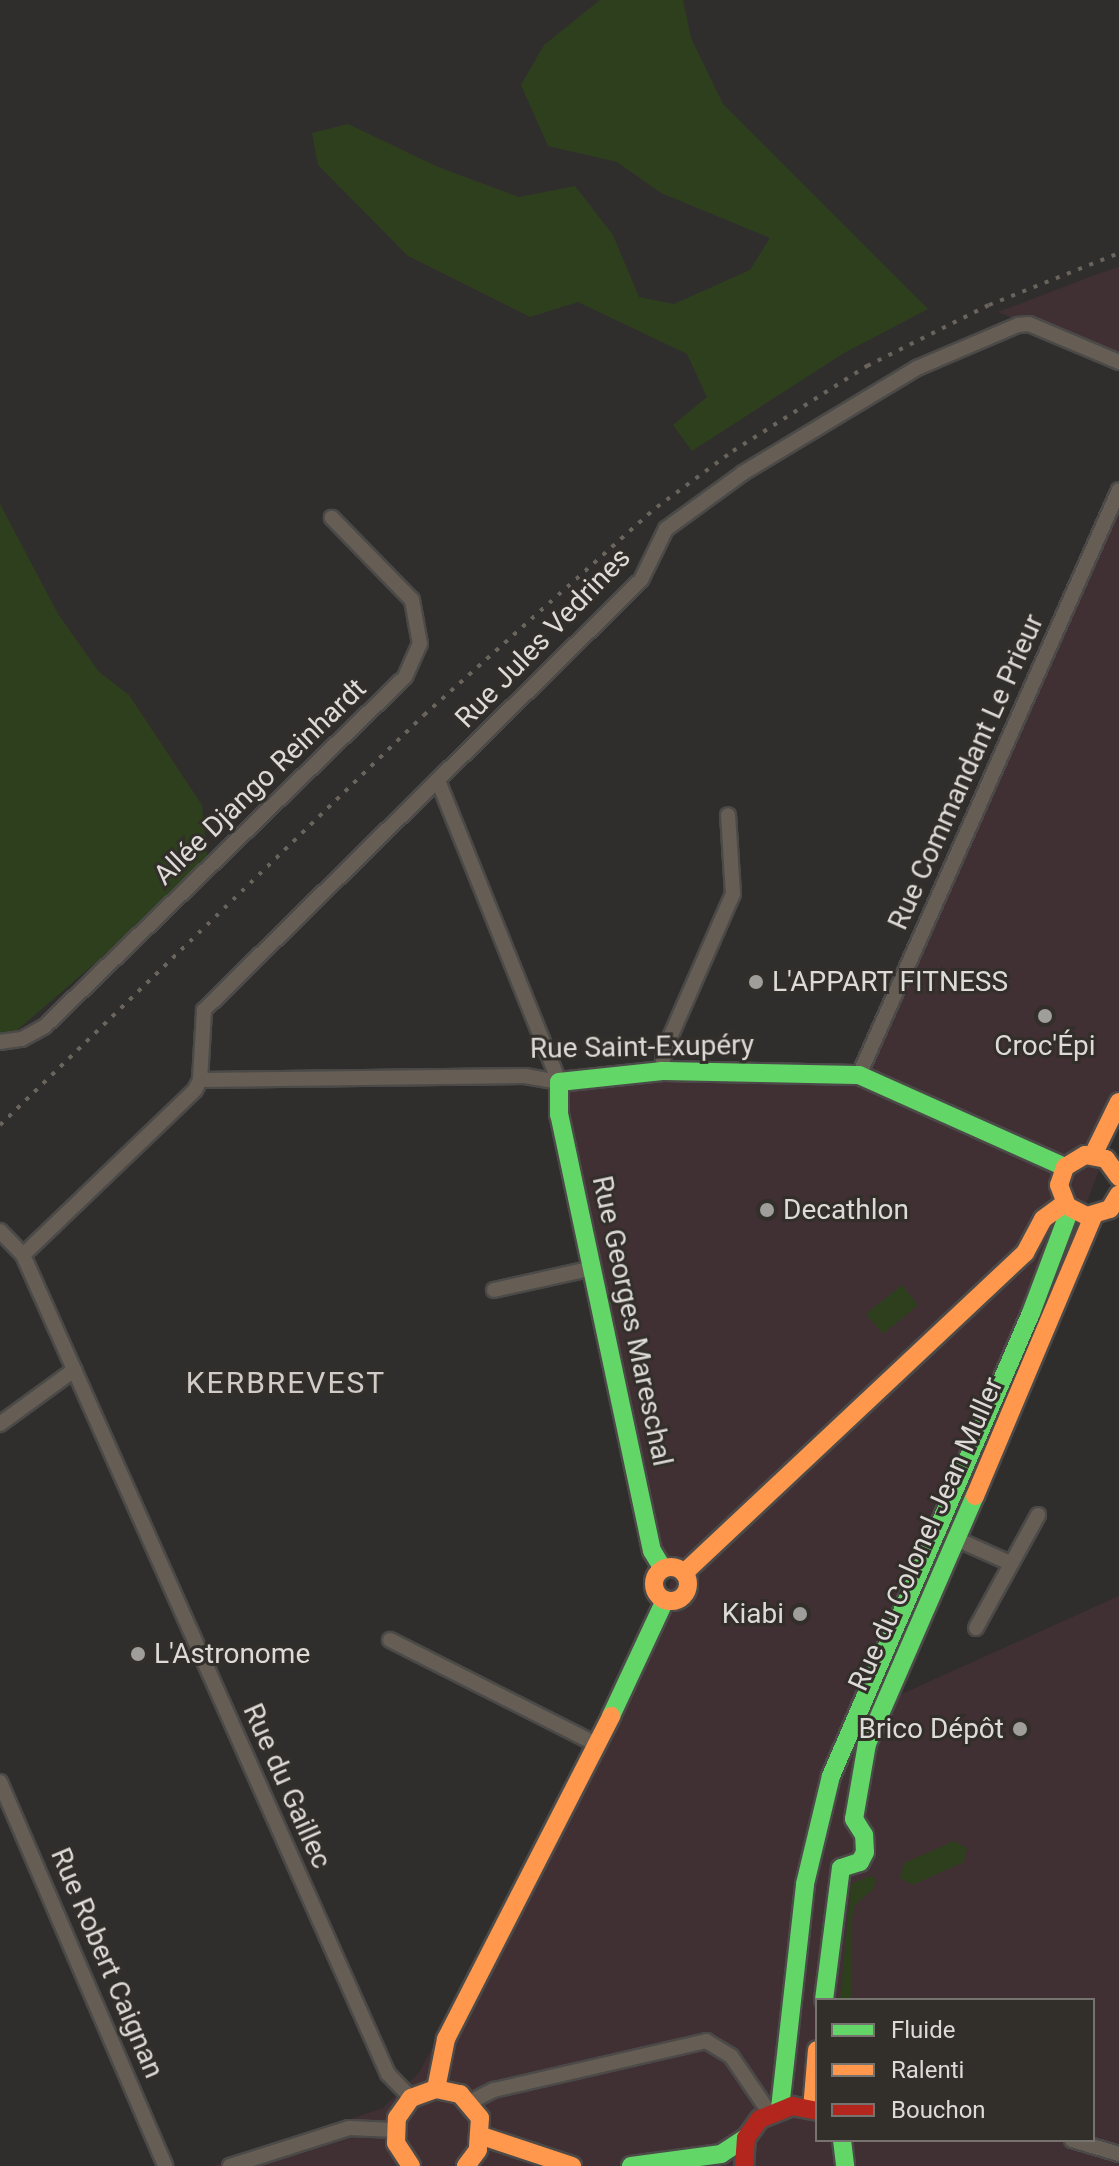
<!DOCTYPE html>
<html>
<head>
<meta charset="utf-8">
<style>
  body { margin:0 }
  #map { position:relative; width:1119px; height:2166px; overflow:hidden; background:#302e2c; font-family:Roboto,sans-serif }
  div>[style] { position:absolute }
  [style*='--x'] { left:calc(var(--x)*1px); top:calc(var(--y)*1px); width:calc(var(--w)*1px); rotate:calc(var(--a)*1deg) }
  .commercial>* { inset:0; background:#413033 }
  .green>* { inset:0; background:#2e3f1e }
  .roads { filter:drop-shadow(2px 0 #4b4a48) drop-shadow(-2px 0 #4b4a48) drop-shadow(0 2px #4b4a48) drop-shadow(0 -2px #4b4a48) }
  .street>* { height:14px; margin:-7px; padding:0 7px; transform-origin:7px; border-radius:7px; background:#665e55 }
  .fast>* { height:18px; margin:-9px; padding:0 9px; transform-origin:9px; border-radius:9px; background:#63d668 }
  .slow>* { height:18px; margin:-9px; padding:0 9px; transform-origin:9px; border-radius:9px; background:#ff974d }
  .slow>.ring { margin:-9px; padding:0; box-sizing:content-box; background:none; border:18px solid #ff974d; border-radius:50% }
  .jam>* { height:18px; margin:-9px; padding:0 9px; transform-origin:9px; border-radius:9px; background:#b3261e }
  .rail>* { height:4px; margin-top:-2px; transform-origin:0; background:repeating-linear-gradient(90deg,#6a645d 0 4px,transparent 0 12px) }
  .dots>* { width:22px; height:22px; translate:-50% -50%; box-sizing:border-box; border:4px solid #322e2a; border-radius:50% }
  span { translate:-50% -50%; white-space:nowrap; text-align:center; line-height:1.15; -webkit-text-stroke:6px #322e2a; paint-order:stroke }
  .street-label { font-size:28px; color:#dddad7 }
  .poi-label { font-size:28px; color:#dddad7 }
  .left { translate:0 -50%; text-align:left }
  .right { translate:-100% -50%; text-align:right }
  .neighbourhood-label { font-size:30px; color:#d1ccc7; letter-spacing:2px }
  .legend { position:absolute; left:815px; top:1998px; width:280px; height:144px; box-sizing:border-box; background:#322e2a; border:2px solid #76736f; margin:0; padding:10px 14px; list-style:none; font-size:24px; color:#dddad7 }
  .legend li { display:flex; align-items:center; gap:16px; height:40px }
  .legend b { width:40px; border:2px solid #76736f }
</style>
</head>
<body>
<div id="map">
  <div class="commercial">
    <div style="clip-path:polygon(1119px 267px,1119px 362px,998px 312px,1095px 275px)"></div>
    <div style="clip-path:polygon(evenodd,1119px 490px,1119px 1117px,1082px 1215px,851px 1717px,1119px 1596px,1119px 2166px,213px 2166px,383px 2108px,419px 2073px,665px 1600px,671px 1580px,652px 1551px,559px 1082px,859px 1075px,1119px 490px,817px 2000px,1093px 2000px,1093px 2140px,817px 2140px,817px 2000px)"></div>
  </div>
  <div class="green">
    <div style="clip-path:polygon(600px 0,683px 0,691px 38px,723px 104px,928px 309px,844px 353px,692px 451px,673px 425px,707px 397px,687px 354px,578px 302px,530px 317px,408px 256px,318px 165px,312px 133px,348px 124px,438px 167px,519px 197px,575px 186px,613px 235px,639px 297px,674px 304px,750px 270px,770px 238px,661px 193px,617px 162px,548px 146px,521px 85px,544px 45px)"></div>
    <div style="clip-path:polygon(0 504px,58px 614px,99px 672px,129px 695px,202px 805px,208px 866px,9px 1037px,0 1035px)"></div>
    <div style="clip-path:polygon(902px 1285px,918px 1305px,883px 1334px,866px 1314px)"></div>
    <div style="clip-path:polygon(954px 1841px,967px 1848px,964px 1862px,913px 1885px,900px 1878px,904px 1863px)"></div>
    <div style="clip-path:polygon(870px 1876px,876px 1879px,873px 1889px,855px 1905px,851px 1923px,851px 2000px,840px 2000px,851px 1884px)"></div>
  </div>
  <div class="roads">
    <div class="street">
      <div style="--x:439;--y:783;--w:322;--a:68.1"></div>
      <div style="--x:0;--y:1042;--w:22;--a:-8"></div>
      <div style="--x:22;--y:1039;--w:26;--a:-29"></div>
      <div style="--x:45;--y:1026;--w:501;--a:-44.11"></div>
      <div style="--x:405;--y:677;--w:36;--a:-66"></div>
      <div style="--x:420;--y:644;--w:45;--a:-100.3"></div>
      <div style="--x:412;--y:600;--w:115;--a:-134.3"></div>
      <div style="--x:662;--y:1071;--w:20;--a:-84"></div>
      <div style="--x:664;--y:1051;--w:171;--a:-66.3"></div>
      <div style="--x:733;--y:894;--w:79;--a:-93.6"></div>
      <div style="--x:859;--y:1075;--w:640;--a:-66.04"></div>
      <div style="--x:200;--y:1080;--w:325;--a:-0.7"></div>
      <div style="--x:525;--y:1076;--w:35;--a:10"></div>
      <div style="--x:0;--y:1231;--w:33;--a:46"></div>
      <div style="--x:23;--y:1255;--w:897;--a:65.98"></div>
      <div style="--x:388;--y:2074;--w:33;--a:46"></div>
      <div style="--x:23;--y:1255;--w:238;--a:-43.8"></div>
      <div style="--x:195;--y:1090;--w:11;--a:-63"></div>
      <div style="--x:200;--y:1080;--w:70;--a:-86.7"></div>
      <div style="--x:204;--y:1010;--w:613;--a:-44.54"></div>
      <div style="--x:641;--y:580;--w:57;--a:-63.9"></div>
      <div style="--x:666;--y:529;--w:95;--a:-36"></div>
      <div style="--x:743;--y:473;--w:203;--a:-31.1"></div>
      <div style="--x:917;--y:368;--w:110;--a:-23.1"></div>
      <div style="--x:1018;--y:325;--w:11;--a:-5"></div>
      <div style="--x:1029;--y:324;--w:98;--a:22.9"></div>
      <div style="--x:494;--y:1290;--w:101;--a:-12.5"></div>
      <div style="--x:0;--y:1424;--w:92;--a:-36.1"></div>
      <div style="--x:954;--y:1538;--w:61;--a:24.1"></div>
      <div style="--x:976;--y:1628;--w:129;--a:-61.2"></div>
      <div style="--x:390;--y:1640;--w:231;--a:26.8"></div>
      <div style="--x:0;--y:1782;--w:418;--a:66.7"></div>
      <div style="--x:470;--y:2102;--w:27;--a:-27"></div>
      <div style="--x:494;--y:2090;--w:218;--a:-13"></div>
      <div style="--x:706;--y:2041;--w:29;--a:31"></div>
      <div style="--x:731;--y:2056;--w:68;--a:55.8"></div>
      <div style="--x:1072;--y:2140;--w:49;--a:16.6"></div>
      <div style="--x:230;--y:2166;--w:125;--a:-17.7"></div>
      <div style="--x:349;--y:2128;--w:46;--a:2.5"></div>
    </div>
    <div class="fast">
      <div style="--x:663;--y:1569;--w:21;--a:-121"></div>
      <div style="--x:652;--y:1551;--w:446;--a:-102"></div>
      <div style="--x:559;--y:1115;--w:33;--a:-90"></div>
      <div style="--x:559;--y:1082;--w:104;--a:-6.1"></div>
      <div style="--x:662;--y:1071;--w:197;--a:1.2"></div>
      <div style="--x:859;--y:1075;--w:226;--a:24.1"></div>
      <div style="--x:611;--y:1716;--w:128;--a:-65"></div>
      <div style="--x:824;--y:2000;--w:133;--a:-82.7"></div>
      <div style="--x:841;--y:1868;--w:20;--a:-18"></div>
      <div style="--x:860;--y:1862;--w:11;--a:-63"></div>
      <div style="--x:865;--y:1852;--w:17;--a:-93"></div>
      <div style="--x:864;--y:1835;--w:19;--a:-122"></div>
      <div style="--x:854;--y:1819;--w:76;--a:-80.2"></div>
      <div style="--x:867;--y:1744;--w:270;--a:-66.5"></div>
      <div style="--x:780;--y:2108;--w:225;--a:-83.6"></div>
      <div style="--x:805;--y:1884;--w:111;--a:-76.5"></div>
      <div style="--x:831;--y:1776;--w:504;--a:-66.64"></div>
      <div style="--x:1031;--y:1313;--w:111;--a:-69.4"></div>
      <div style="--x:842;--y:2140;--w:26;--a:83"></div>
      <div style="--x:631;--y:2166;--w:91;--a:-7.6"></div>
      <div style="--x:721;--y:2154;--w:30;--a:-33"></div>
    </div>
    <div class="slow">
      <div style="--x:1093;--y:1155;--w:59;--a:-63.9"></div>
      <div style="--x:1119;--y:1177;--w:22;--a:-126"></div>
      <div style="--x:1106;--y:1159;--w:21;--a:-169"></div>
      <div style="--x:1085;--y:1155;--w:23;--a:149"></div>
      <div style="--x:1065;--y:1167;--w:19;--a:108"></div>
      <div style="--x:1059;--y:1185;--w:22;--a:69"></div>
      <div style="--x:1067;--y:1206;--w:22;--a:27"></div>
      <div style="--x:1087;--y:1216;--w:24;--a:-17"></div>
      <div style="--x:1110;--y:1209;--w:17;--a:-59"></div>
      <div style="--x:975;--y:1496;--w:304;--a:-67.1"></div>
      <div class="ring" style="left:654px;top:1567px;width:16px;height:16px"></div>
      <div style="--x:684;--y:1573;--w:468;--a:-43.2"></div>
      <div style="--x:1025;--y:1253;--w:38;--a:-62"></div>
      <div style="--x:1043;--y:1219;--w:27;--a:-36"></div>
      <div style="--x:436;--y:2089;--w:51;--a:-78.7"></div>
      <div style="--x:446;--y:2039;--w:363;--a:-62.9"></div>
      <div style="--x:812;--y:2109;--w:59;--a:-85.2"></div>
      <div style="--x:482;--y:2136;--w:95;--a:18.4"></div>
      <div style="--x:411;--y:2166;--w:27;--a:-123"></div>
      <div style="--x:396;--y:2143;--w:25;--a:-88"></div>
      <div style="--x:397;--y:2118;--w:24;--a:-55"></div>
      <div style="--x:411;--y:2098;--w:27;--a:-20"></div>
      <div style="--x:436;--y:2089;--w:25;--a:12"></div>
      <div style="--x:460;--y:2094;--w:31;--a:50"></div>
      <div style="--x:480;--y:2118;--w:32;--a:94"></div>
      <div style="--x:478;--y:2150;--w:20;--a:127"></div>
    </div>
    <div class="jam">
      <div style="--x:744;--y:2166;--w:28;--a:-86"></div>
      <div style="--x:746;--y:2138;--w:24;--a:-54"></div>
      <div style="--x:760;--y:2119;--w:35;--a:-22"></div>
      <div style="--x:792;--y:2106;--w:25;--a:11"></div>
    </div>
  </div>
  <div class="rail">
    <div style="--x:0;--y:1125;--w:590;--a:-44.04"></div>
    <div style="--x:424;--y:715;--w:312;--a:-41.8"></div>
    <div style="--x:657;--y:507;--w:94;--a:-36.4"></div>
    <div style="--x:733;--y:451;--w:159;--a:-32.4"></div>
    <div style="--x:867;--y:366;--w:136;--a:-26.6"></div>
    <div style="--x:989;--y:305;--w:140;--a:-21.8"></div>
  </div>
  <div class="dots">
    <div style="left:756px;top:982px;background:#a09e9b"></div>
    <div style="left:1045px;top:1016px;background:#a09e9b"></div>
    <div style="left:767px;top:1210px;background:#a09e9b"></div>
    <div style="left:800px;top:1614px;background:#a09e9b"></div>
    <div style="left:138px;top:1654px;background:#a09e9b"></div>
    <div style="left:1020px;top:1729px;background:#a09e9b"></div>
  </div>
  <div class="street-label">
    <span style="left:543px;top:638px;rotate:-46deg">Rue Jules Vedrines</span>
    <span style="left:966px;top:772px;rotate:-66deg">Rue Commandant Le Prieur</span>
    <span style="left:260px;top:782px;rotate:-44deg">Allée Django Reinhardt</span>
    <span style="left:642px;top:1047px;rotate:-1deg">Rue Saint-Exupéry</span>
    <span style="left:632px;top:1321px;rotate:78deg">Rue Georges Mareschal</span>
    <span style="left:926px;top:1534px;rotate:-66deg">Rue du Colonel Jean Muller</span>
    <span style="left:287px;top:1786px;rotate:66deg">Rue du Gaillec</span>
    <span style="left:107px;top:1963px;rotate:67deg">Rue Robert Caignan</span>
  </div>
  <div class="poi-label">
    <span class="left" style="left:772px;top:982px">L'APPART FITNESS</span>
    <span style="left:1045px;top:1046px">Croc'Épi</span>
    <span class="left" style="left:783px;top:1210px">Decathlon</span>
    <span class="right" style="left:784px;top:1614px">Kiabi</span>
    <span class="left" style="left:154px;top:1654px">L'Astronome</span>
    <span class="right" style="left:1004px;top:1729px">Brico Dépôt</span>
  </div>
  <div class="neighbourhood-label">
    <span style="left:286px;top:1383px">KERBREVEST</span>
  </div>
  <ul class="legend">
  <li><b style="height:10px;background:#63d668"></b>Fluide</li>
  <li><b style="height:10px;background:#ff974d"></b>Ralenti</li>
  <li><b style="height:10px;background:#b3261e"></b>Bouchon</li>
  </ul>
</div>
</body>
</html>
